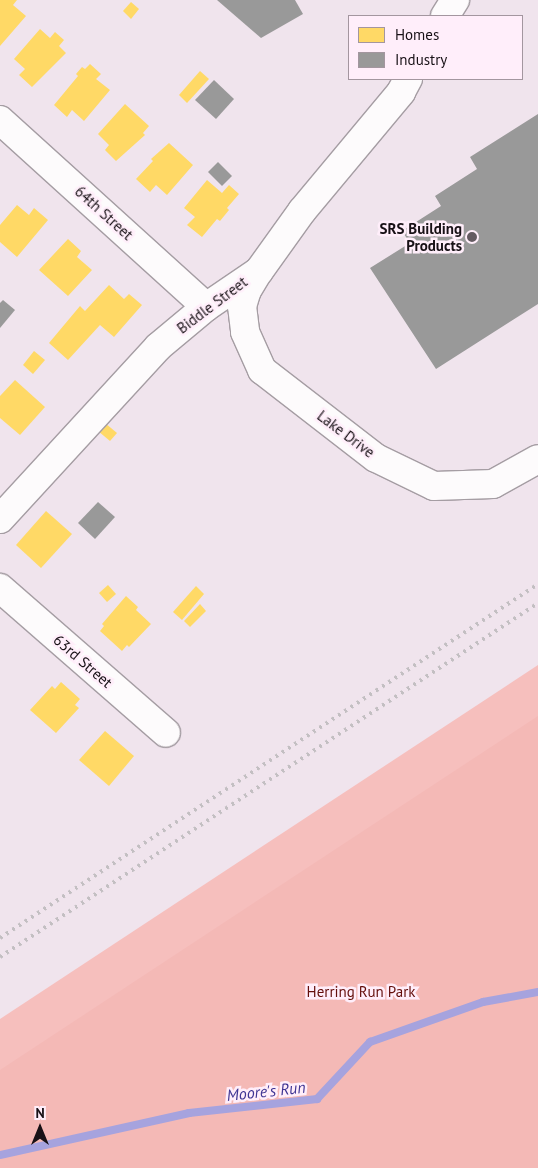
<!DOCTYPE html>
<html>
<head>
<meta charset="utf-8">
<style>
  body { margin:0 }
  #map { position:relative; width:538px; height:1168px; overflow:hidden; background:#f0e4ed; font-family:"PT Sans",sans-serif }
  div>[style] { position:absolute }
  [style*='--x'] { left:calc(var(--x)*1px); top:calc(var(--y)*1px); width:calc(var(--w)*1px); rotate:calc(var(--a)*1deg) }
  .green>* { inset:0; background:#f6bfbd }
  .forest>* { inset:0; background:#f4b9b6 }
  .homes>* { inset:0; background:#ffd966 }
  .industry>* { inset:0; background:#999 }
  .stream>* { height:8px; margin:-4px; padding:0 4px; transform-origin:4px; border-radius:4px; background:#a6a3de }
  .roads { filter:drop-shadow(1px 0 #a59da3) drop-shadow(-1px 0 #a59da3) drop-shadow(0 1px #a59da3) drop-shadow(0 -1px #a59da3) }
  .minor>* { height:28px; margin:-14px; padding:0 14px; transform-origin:14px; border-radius:14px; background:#fdfbfc }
  .rail>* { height:4px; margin-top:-2px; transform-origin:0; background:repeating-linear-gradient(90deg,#c3bfc2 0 2.5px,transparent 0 7.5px) }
  .dots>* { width:14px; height:14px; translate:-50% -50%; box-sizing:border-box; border:2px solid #ffeefa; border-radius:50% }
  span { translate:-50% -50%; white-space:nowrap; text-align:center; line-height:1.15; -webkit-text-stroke:5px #ffeefa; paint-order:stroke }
  .street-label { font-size:15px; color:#181116 }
  .poi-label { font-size:15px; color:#181116; font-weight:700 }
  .right { translate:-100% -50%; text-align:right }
  .park-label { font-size:15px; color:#640e0b }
  .water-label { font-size:16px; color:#3f3593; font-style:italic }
  .legend { position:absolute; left:348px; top:15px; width:175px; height:65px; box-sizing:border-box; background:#ffeefa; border:1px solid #a3969f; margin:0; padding:6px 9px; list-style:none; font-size:15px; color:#181116 }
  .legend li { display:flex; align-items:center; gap:10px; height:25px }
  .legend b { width:25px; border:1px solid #a3969f }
  .north { position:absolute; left:15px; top:1103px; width:50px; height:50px; -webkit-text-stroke:4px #ffeefa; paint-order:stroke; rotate:0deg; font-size:14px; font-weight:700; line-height:20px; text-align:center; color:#181116 }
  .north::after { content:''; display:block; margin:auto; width:18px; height:22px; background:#181116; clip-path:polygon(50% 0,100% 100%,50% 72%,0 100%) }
</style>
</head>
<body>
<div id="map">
  <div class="green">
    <div style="clip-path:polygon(538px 665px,538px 1168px,0 1168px,0 1019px)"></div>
  </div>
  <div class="forest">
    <div style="clip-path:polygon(538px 716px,538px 1168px,0 1168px,0 1070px)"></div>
  </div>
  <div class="homes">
    <div style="clip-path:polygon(0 0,17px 0,13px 5px,26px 16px,0 46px)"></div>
    <div style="clip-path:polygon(131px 2px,139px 9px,131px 19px,123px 11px)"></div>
    <div style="clip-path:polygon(40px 29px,50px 38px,55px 32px,64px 40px,59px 46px,66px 53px,32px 87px,19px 75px,25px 69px,14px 59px)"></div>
    <div style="clip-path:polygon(90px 64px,101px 74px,96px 79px,110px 90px,84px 121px,72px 110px,67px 117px,54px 105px,78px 76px,76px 74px,82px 67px,85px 69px)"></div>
    <div style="clip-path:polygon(200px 71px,209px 79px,187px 103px,179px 95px)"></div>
    <div style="clip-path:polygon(125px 104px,149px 126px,143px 133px,145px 135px,116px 161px,105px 150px,109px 145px,98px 134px)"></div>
    <div style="clip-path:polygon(169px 143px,193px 165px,167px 195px,156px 185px,150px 192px,136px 179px,153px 161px,151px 159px)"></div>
    <div style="clip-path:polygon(207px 180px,222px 193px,229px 185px,239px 194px,227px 208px,229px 210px,220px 221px,217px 219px,202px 237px,187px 225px,195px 217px,184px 208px)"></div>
    <div style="clip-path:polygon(17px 205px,29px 215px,34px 208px,48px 220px,17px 257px,0 242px,0 225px)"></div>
    <div style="clip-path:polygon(68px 239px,81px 251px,77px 257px,92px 270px,68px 296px,39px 270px)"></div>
    <div style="clip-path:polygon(109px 285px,124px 299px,129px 294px,142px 305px,114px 337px,100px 325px,68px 360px,49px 343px,80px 306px,85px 311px)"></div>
    <div style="clip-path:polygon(34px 351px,45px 360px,33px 374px,23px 365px)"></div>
    <div style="clip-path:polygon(15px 380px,45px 407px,20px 435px,0 418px,0 396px)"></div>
    <div style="clip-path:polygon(105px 423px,117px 433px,110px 441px,98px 431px)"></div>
    <div style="clip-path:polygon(46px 511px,72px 534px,41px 568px,16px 545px)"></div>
    <div style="clip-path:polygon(108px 585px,116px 594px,107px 602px,99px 593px)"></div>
    <div style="clip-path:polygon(196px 586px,204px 594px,182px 620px,173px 612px)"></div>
    <div style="clip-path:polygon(126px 596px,138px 607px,136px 610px,151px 624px,129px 647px,127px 645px,122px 651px,100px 631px,104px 626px,102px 624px)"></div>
    <div style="clip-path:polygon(200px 604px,206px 611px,190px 627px,184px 621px)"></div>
    <div style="clip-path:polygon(61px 682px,80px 699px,75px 705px,79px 708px,56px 733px,30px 710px,52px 686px,55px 689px)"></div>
    <div style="clip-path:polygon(105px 731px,134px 756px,109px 786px,79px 760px)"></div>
  </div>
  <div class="industry">
    <div style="clip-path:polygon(217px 0,295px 0,303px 14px,261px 38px)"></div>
    <div style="clip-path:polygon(214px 80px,234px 99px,216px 119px,195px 100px)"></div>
    <div style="clip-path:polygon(538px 114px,538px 304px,436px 369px,370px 268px,410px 243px,402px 231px,441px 206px,435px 196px,477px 169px,470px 157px)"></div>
    <div style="clip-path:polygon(218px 162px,232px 176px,222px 186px,208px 172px)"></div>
    <div style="clip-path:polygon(3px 300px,15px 310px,0 328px,0 303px)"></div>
    <div style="clip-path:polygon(98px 502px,115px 517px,95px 539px,78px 523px)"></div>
  </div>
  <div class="stream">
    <div style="--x:0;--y:1155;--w:194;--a:-12.5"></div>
    <div style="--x:189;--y:1113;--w:129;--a:-6.2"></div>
    <div style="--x:317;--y:1099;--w:78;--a:-47.1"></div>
    <div style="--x:370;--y:1042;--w:120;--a:-19.5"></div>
    <div style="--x:483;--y:1002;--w:56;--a:-10.3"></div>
  </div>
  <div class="roads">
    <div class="minor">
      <div style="--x:445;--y:16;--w:19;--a:-58"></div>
      <div style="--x:0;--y:120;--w:278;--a:42.2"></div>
      <div style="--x:258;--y:272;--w:21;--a:121"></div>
      <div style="--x:247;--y:290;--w:17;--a:107"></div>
      <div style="--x:242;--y:306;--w:26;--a:83"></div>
      <div style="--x:245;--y:332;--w:42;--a:65.9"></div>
      <div style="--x:262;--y:370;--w:144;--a:37.7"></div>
      <div style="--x:376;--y:458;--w:64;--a:25.8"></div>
      <div style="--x:434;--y:486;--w:59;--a:-1.9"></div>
      <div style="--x:493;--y:484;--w:51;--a:-29.1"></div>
      <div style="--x:0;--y:519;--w:234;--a:-47.4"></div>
      <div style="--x:158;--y:347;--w:62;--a:-39.8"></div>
      <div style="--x:206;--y:307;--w:64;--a:-34.2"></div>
      <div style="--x:259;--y:271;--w:74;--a:-54.4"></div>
      <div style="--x:302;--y:211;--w:155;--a:-50.2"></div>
      <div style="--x:401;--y:92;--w:15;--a:-62"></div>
      <div style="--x:0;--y:588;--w:220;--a:41.1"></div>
    </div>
  </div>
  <div class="rail">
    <div style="--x:0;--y:938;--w:644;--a:-33.34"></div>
    <div style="--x:0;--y:957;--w:644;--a:-33.34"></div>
  </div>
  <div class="dots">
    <div style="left:472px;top:237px;background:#645b61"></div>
  </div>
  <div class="street-label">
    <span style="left:104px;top:213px;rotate:42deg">64th Street</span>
    <span style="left:212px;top:305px;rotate:-37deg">Biddle Street</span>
    <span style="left:346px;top:434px;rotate:37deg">Lake Drive</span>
    <span style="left:83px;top:661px;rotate:41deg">63rd Street</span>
  </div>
  <div class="poi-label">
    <span class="right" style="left:462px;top:237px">SRS Building<br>Products</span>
  </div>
  <div class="park-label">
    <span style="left:361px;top:992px">Herring Run Park</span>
  </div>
  <div class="water-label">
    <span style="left:266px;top:1091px;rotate:-6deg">Moore's Run</span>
  </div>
  <ul class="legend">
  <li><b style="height:14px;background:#ffd966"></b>Homes</li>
  <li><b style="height:14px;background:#999"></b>Industry</li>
  </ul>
  <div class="north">N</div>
</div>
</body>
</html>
